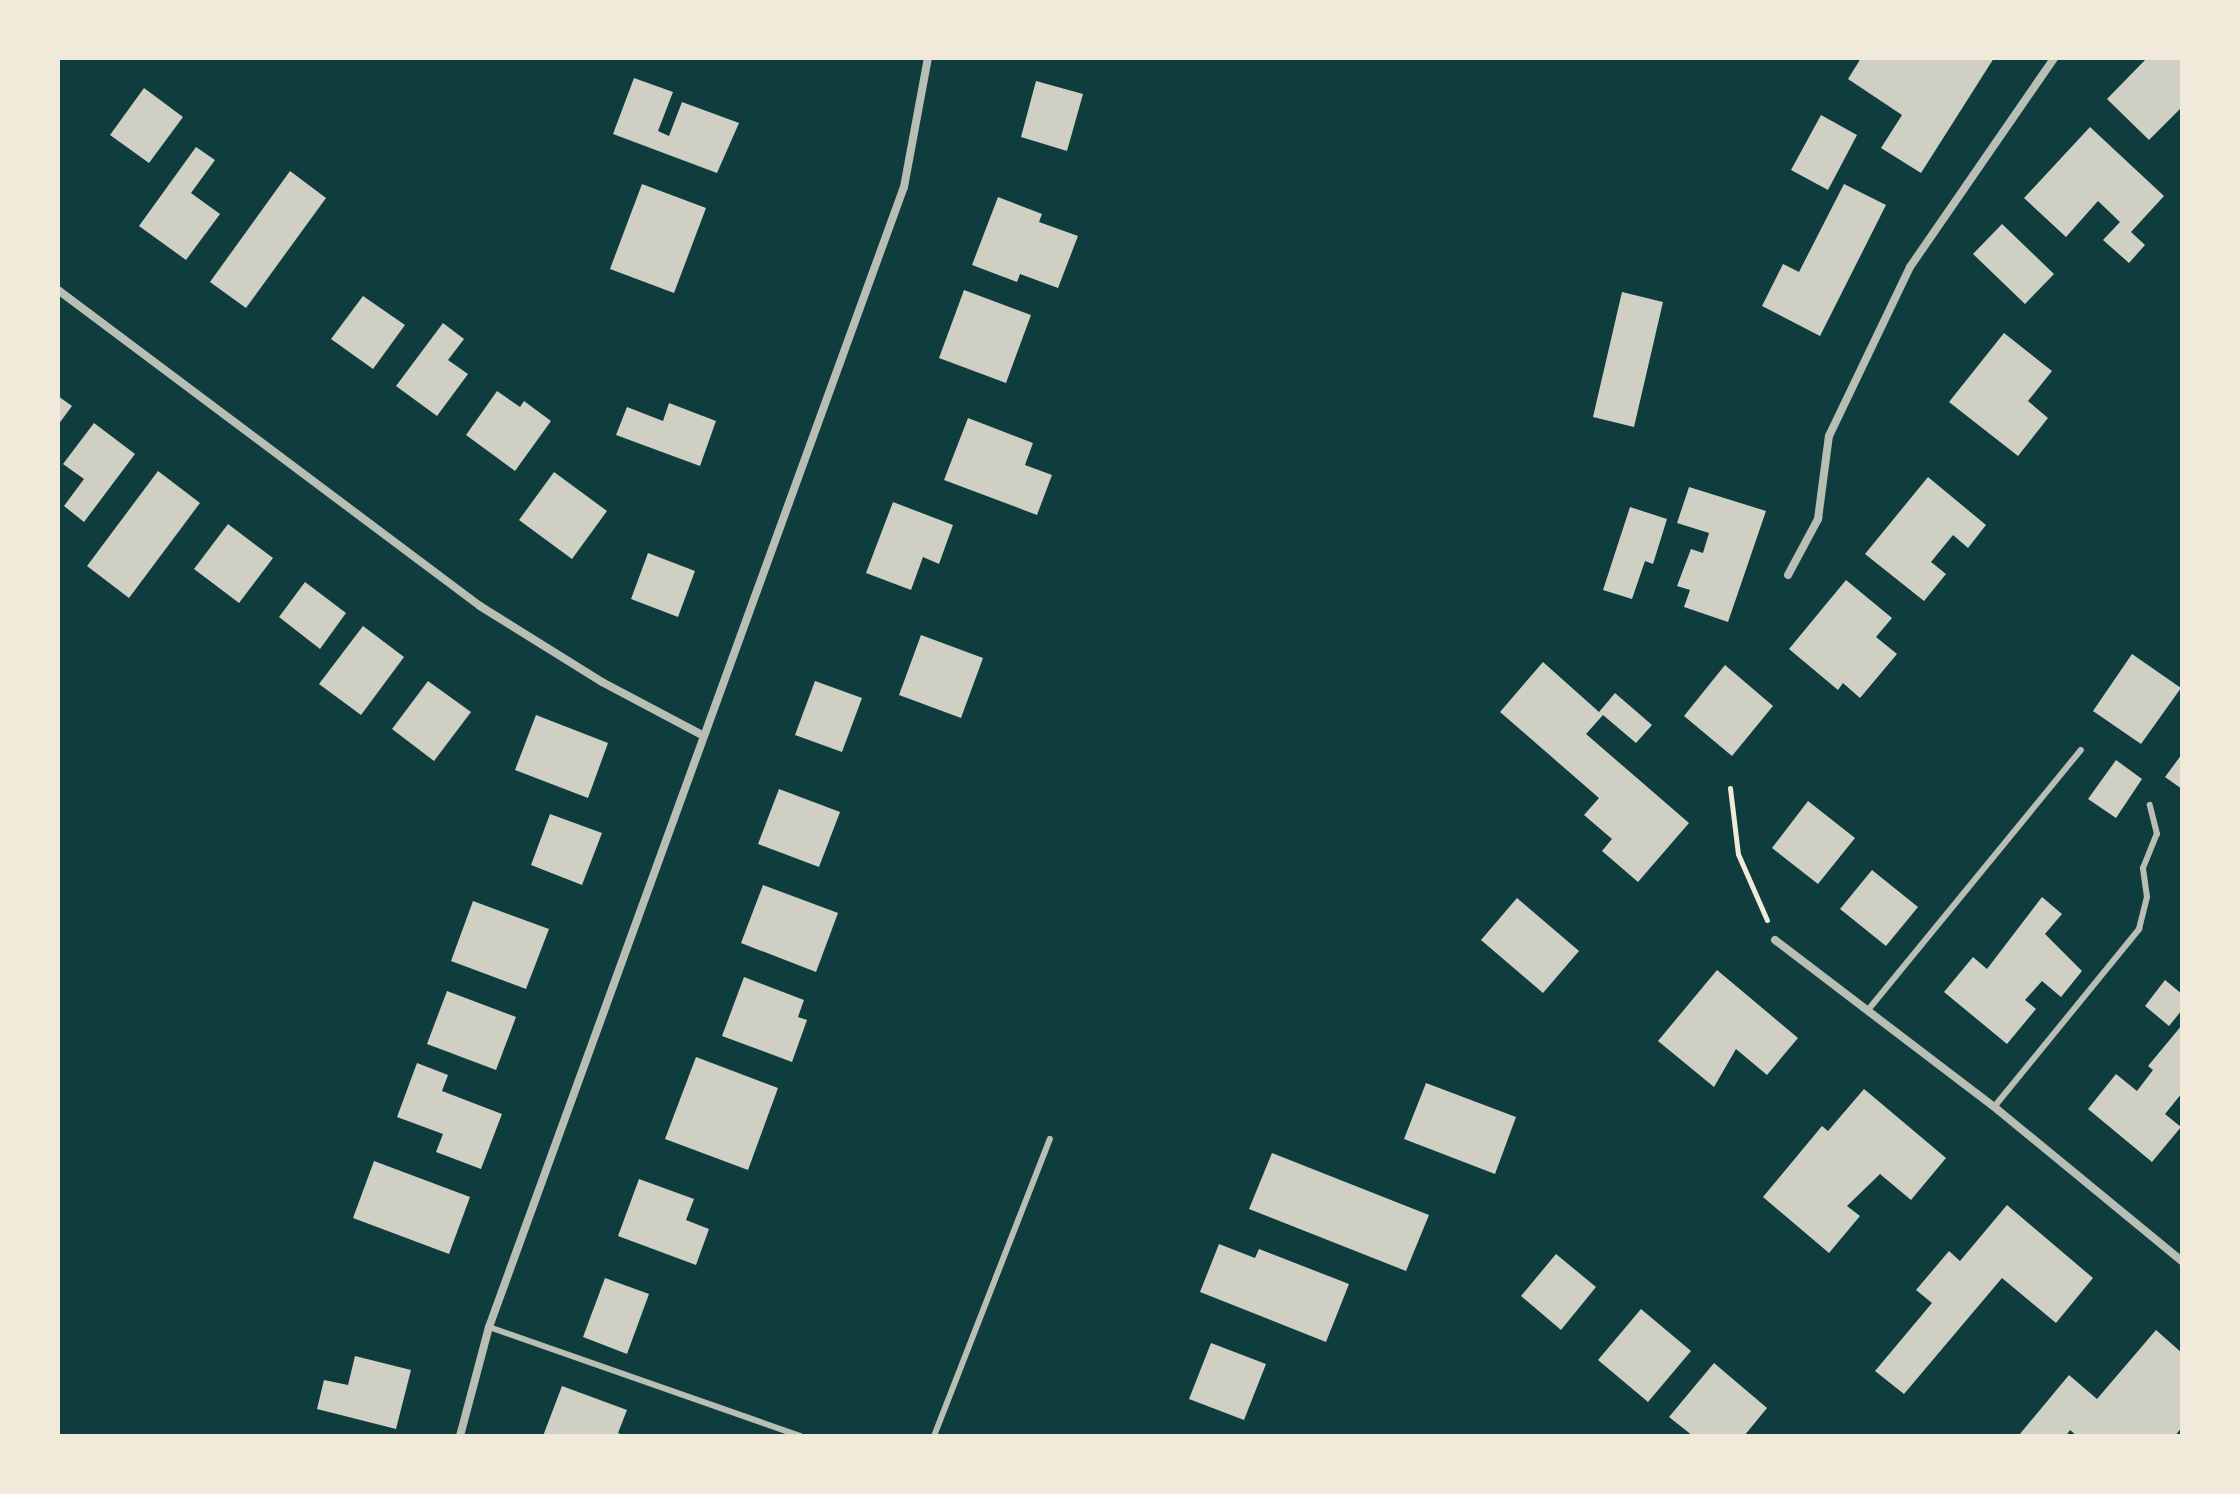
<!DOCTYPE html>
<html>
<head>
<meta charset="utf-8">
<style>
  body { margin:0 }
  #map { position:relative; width:2240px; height:1494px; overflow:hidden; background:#0f3d3e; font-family:Quicksand,sans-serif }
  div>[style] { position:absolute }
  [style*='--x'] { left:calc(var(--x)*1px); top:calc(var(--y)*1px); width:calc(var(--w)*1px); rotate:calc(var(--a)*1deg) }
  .building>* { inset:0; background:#cfcfc3 }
  .path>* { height:5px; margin:-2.5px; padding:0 2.5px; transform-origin:2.5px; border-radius:2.5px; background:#f1e9da }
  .service>* { height:6px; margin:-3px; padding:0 3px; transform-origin:3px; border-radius:3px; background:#b8beb3 }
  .minor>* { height:8px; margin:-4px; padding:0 4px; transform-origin:4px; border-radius:4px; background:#b8beb3 }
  span { translate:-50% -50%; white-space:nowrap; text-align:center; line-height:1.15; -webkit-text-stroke:7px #f1e9da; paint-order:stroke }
  .frame { position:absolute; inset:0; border:60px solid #f1e9da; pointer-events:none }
</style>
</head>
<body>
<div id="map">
  <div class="building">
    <div style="clip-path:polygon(1861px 58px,1994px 58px,1921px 173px,1881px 148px,1902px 115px,1848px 79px)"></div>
    <div style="clip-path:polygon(2147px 58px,2182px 58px,2182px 107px,2149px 140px,2107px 99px)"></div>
    <div style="clip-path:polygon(634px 78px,673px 92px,658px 131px,669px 136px,682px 102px,739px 123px,717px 173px,613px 134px)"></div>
    <div style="clip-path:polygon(1036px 81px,1083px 94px,1067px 151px,1021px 137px)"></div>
    <div style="clip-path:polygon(144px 88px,183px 117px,149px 163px,110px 135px)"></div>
    <div style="clip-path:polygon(1821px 115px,1857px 135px,1828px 190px,1791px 170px)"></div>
    <div style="clip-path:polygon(2090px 127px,2164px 196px,2131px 232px,2145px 245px,2129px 263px,2103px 240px,2120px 222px,2098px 201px,2066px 237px,2024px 198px)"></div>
    <div style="clip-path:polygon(196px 147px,215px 160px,191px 193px,220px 214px,186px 260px,139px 226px)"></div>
    <div style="clip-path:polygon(290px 171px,326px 198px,246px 308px,210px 282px)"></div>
    <div style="clip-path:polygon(642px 184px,706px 208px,674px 293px,610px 269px)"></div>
    <div style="clip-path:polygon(1844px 184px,1886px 205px,1820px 336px,1762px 306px,1783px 264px,1799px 272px)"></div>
    <div style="clip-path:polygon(998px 197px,1042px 214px,1039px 222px,1078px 236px,1058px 288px,1020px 274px,1017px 282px,972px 265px)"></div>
    <div style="clip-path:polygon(2002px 224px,2054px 274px,2025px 304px,1973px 254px)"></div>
    <div style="clip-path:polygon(964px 290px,1031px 315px,1006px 383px,939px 358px)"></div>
    <div style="clip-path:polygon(1622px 292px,1663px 302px,1634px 427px,1593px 417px)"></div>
    <div style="clip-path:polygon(363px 296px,405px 325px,373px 369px,331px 339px)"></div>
    <div style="clip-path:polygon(443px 323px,464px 339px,448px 360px,468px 374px,437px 416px,396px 386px)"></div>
    <div style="clip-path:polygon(2004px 333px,2052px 371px,2028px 401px,2048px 418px,2018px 456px,1949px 402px)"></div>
    <div style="clip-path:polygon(497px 391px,520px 407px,524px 401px,551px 421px,515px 471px,466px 435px)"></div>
    <div style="clip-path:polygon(58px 396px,72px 406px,58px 425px)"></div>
    <div style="clip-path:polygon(669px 403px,716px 421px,700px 466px,616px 435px,627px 407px,663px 421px)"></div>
    <div style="clip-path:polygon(968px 418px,1033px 443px,1025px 465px,1052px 475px,1037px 515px,944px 480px)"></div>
    <div style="clip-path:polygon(94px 423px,135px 454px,84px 522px,64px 506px,84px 479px,63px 464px)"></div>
    <div style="clip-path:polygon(158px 471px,200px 503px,129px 598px,87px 566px)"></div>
    <div style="clip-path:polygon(554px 472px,607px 511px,572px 559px,519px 520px)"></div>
    <div style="clip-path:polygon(1928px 477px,1986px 525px,1968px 548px,1953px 535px,1931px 562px,1946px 574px,1924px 601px,1865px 554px)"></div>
    <div style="clip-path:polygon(1689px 487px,1766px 511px,1728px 622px,1684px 607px,1690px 590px,1677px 586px,1691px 549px,1703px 553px,1709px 533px,1677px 523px)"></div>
    <div style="clip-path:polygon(893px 502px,953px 525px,939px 564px,923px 557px,911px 590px,866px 573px)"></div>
    <div style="clip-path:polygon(1630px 507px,1667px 519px,1653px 564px,1645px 561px,1632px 599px,1603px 590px)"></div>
    <div style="clip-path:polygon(228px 524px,273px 558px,239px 603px,194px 569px)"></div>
    <div style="clip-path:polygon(648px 553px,695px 571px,678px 617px,631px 599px)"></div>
    <div style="clip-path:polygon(1846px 580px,1892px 618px,1876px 637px,1897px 654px,1860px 698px,1843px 683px,1838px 690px,1789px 649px)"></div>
    <div style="clip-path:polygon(305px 582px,346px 613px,320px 649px,279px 617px)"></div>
    <div style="clip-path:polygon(363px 626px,404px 657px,361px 715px,319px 684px)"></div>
    <div style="clip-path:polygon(921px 635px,983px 658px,961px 718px,899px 695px)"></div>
    <div style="clip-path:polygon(2132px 654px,2181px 688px,2141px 744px,2093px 711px)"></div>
    <div style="clip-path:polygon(1543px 662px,1599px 712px,1615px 693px,1652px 725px,1636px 743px,1603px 715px,1586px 734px,1689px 823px,1638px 882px,1602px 851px,1612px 839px,1584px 815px,1599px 798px,1500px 712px)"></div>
    <div style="clip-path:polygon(1725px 665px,1773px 706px,1732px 756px,1684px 716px)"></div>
    <div style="clip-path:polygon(428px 681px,471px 712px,434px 761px,392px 729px)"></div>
    <div style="clip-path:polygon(815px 681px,862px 698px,842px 752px,795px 735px)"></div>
    <div style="clip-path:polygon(536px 715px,608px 743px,588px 798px,515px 770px)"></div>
    <div style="clip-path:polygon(2182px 754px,2182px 789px,2165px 777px)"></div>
    <div style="clip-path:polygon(2116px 760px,2142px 779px,2116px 818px,2088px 799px)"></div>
    <div style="clip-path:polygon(779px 789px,840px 812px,819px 867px,758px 844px)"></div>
    <div style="clip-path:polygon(1808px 801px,1855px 838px,1818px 884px,1772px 848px)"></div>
    <div style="clip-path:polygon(550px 814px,602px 833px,582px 885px,531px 865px)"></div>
    <div style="clip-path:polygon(1872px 870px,1918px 907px,1886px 946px,1840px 909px)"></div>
    <div style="clip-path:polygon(763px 885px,838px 913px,816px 972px,741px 943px)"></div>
    <div style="clip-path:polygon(2042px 897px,2062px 914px,2045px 934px,2082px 971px,2061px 997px,2042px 981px,2025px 1000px,2036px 1009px,2007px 1044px,1944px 992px,1973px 957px,1987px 969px)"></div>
    <div style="clip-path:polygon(1517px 898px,1579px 951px,1543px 993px,1481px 940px)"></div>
    <div style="clip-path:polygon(473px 901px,549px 929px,526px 989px,451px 961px)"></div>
    <div style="clip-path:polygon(1717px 970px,1798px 1038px,1767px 1075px,1736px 1049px,1714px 1087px,1658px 1041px)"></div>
    <div style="clip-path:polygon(744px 977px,804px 1000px,798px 1017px,807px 1020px,792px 1062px,722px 1036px)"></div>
    <div style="clip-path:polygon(2165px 980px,2182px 994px,2182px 1010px,2169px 1026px,2145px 1006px)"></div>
    <div style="clip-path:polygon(447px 991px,516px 1017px,496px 1070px,427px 1044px)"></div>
    <div style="clip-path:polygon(2182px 1025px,2182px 1093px,2165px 1114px,2181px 1127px,2152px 1162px,2088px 1109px,2116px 1074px,2137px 1091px,2153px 1070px,2148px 1066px)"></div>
    <div style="clip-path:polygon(696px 1057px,778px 1088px,748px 1170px,665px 1139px)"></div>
    <div style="clip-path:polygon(417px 1063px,448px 1075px,442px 1091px,502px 1114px,481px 1169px,436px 1152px,443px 1134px,397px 1117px)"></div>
    <div style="clip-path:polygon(1426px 1083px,1516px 1117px,1495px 1174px,1404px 1139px)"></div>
    <div style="clip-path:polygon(1864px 1089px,1946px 1158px,1911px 1200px,1880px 1174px,1847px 1206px,1860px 1216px,1829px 1253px,1763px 1197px,1822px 1126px,1828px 1131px)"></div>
    <div style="clip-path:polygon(1272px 1153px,1429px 1215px,1406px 1271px,1249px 1209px)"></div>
    <div style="clip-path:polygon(374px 1161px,470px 1197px,449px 1254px,353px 1218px)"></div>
    <div style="clip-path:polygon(639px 1179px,694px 1199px,686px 1220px,709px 1229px,696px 1265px,618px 1236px)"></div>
    <div style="clip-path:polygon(2007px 1205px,2093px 1278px,2056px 1323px,2002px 1278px,1904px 1394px,1875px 1371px,1932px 1303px,1916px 1290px,1949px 1251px,1960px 1261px)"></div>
    <div style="clip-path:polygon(1219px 1244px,1255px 1258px,1259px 1249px,1349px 1284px,1326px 1342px,1200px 1292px)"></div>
    <div style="clip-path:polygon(1556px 1254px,1596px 1287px,1561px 1330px,1521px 1296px)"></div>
    <div style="clip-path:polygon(605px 1278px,649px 1294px,627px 1354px,583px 1337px)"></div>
    <div style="clip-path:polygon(1641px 1309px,1691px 1351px,1648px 1402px,1598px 1360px)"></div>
    <div style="clip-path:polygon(2156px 1330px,2182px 1353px,2182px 1427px,2175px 1436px,2077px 1436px,2070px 1430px,2066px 1436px,2019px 1435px,2069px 1375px,2097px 1399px)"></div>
    <div style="clip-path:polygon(1211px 1343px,1266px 1364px,1244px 1420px,1189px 1399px)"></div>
    <div style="clip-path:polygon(355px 1356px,411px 1370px,396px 1429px,317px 1409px,324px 1380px,348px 1385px)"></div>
    <div style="clip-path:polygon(1714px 1363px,1767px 1408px,1744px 1436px,1693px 1436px,1669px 1417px)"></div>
    <div style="clip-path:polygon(562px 1386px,627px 1410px,618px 1433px,625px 1436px,543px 1436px)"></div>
  </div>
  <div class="path">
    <div style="--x:1730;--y:788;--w:66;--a:83.1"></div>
    <div style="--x:1738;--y:854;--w:72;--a:66.3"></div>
  </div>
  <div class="service">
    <div style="--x:1868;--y:1010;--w:336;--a:-50.7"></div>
    <div style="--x:1994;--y:1107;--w:230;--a:-50.8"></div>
    <div style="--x:2139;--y:929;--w:33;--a:-76"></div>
    <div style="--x:2147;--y:897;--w:29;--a:-98"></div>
    <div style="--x:2143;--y:868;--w:37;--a:-68"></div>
    <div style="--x:2157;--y:834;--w:30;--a:-104"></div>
    <div style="--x:489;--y:1327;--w:330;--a:19.3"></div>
    <div style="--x:934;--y:1436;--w:319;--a:-68.7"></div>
  </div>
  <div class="minor">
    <div style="--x:58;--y:290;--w:527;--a:36.83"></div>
    <div style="--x:480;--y:606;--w:144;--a:31.9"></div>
    <div style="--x:602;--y:682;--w:113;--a:27.9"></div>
    <div style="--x:1788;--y:575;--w:64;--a:-61.8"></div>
    <div style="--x:1818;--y:519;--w:84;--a:-82.5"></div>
    <div style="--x:1829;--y:436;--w:187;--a:-64.4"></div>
    <div style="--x:1910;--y:267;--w:254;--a:-55.4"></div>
    <div style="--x:1775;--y:940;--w:280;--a:37.3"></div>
    <div style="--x:1998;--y:1110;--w:238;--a:39.4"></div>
    <div style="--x:460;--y:1436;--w:113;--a:-75.1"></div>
    <div style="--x:489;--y:1327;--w:1213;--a:-70"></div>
    <div style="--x:904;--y:187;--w:131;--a:-79.5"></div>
  </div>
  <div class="frame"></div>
</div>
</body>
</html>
